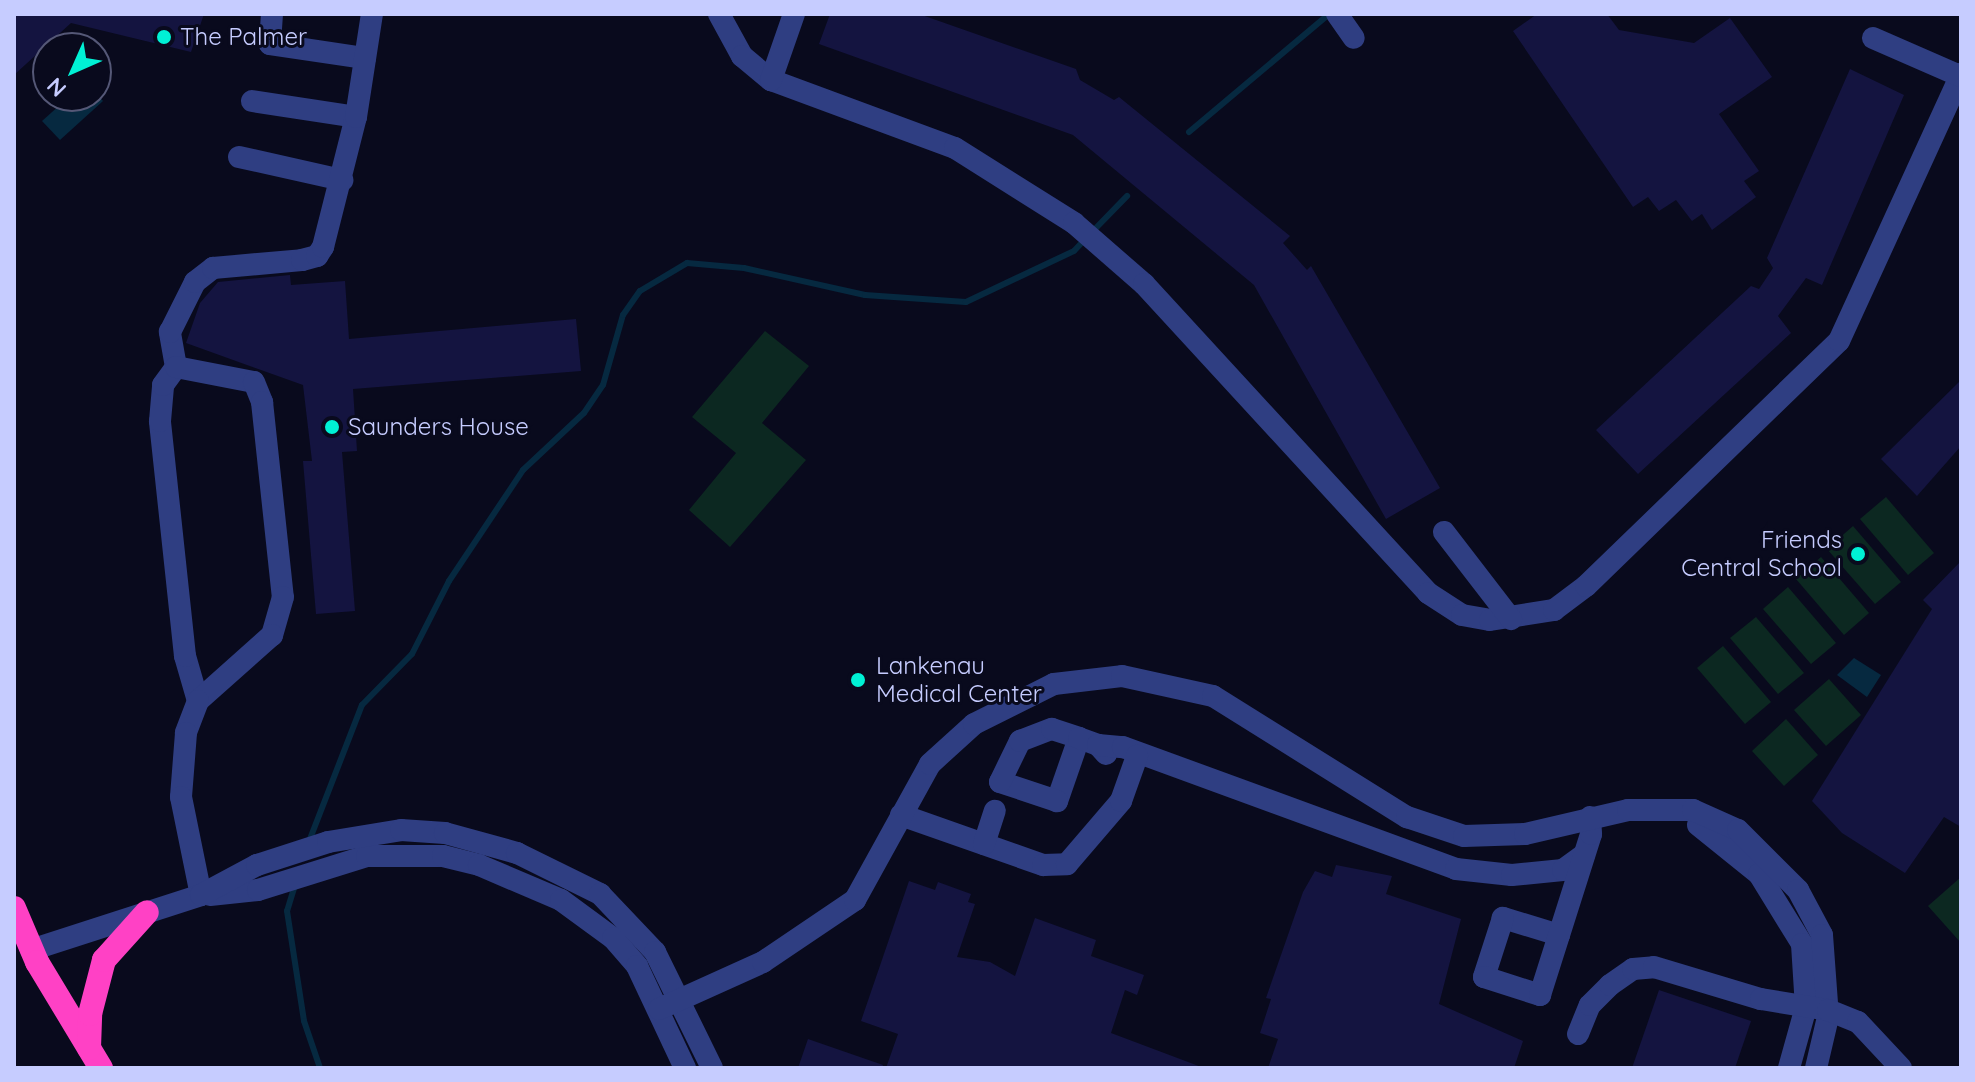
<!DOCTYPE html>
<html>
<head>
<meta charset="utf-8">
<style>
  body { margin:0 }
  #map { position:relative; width:1975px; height:1082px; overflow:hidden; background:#090a1d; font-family:Quicksand,sans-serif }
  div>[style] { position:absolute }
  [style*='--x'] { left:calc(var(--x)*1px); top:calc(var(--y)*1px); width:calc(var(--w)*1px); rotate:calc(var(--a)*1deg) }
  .green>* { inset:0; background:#0c2821 }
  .water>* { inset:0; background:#062940 }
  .stream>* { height:6px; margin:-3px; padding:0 3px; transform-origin:3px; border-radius:3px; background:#062940 }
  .building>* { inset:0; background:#141440 }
  .minor>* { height:22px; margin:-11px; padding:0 11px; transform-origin:11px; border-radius:11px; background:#2f3e82 }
  .highway>* { height:24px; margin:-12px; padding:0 12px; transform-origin:12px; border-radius:12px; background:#ff41c5 }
  .dots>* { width:22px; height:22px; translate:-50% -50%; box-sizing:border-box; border:4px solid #090a1d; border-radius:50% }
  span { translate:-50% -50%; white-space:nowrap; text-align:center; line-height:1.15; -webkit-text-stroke:6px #090a1d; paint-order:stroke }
  .poi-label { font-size:24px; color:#c6ccff }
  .left { translate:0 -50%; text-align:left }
  .right { translate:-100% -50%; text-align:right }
  .frame { position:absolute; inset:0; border:16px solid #c6ccff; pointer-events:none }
  .north { position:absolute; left:32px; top:32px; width:80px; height:80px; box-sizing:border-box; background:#090a1d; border:2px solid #555877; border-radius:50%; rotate:225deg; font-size:22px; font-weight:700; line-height:32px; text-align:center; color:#c6ccff }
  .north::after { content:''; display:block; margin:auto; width:28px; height:36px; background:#00f1d5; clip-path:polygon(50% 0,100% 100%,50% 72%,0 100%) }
</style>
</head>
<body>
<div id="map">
  <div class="green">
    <div style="clip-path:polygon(765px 331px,809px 366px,762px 423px,806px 460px,730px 547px,689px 510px,736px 453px,692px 417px)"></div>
    <div style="clip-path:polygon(1886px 497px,1934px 553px,1908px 575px,1860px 519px)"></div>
    <div style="clip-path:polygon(1853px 526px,1901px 582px,1875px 604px,1827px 549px)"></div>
    <div style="clip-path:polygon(1821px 557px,1869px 613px,1844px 635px,1796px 579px)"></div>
    <div style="clip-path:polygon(1788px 587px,1836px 643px,1811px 664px,1763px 609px)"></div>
    <div style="clip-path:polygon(1756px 617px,1804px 673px,1778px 694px,1730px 638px)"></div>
    <div style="clip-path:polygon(1723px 646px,1771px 702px,1745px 724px,1697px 668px)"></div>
    <div style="clip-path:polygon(1829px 679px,1861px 715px,1826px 746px,1794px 710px)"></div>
    <div style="clip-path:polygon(1786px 719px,1818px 755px,1784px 786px,1752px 751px)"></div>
    <div style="clip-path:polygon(1961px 877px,1961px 943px,1928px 906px)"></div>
  </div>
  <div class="water">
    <div style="clip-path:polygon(96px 93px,103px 101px,60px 140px,42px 121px,70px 96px)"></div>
    <div style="clip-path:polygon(1854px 658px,1881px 675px,1867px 697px,1837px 675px)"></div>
  </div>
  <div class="stream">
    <div style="--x:1189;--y:132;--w:183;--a:-40.1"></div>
    <div style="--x:1093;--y:231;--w:49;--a:-45.8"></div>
    <div style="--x:308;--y:844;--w:149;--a:-68.8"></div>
    <div style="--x:362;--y:705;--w:71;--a:-45.6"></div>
    <div style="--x:412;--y:654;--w:82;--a:-63.1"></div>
    <div style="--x:449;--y:581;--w:133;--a:-56.3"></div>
    <div style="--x:523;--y:470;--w:83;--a:-43.1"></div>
    <div style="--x:584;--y:413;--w:34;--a:-56"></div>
    <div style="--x:603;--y:385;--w:73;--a:-74.1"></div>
    <div style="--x:623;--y:315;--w:29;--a:-55"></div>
    <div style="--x:640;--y:291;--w:55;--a:-30.8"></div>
    <div style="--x:687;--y:263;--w:57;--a:5"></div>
    <div style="--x:744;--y:268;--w:124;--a:12.6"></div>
    <div style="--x:865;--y:295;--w:101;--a:4"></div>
    <div style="--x:966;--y:302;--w:119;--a:-25.3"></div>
    <div style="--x:1074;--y:251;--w:16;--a:-47"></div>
    <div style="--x:295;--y:885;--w:27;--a:107"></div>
    <div style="--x:287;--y:911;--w:111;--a:81.2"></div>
    <div style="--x:304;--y:1021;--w:50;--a:71.2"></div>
  </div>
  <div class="building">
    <div style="clip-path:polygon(14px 14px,204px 14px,191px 52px,71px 23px,14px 75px)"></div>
    <div style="clip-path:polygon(830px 14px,919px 14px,1076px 69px,1080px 80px,1114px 100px,1119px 97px,1290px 236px,1283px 243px,1307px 270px,1311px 266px,1440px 488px,1386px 519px,1254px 285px,1073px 135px,819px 44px)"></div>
    <div style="clip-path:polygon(1537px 14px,1607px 14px,1619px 30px,1694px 43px,1730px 18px,1772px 77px,1719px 114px,1759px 171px,1744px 181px,1756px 197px,1712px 230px,1702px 214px,1692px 221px,1676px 200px,1659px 211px,1648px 197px,1633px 207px,1513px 31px)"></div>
    <div style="clip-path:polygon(1850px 69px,1904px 95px,1822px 285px,1806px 278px,1778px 316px,1791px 333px,1638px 474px,1596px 430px,1751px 286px,1759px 289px,1773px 268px,1767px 258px)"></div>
    <div style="clip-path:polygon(290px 275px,291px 285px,345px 281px,349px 339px,576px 319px,581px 371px,353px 389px,357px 451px,342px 452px,355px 611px,316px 614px,303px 461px,312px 461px,303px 385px,186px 343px,200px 303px,218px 282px)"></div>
    <div style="clip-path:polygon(1961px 380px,1961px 446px,1917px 496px,1881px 459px)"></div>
    <div style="clip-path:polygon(1961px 561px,1961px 827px,1944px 817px,1905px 873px,1842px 833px,1812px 801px,1932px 609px,1923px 600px)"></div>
    <div style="clip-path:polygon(1336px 865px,1392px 876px,1386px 894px,1461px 919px,1439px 1004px,1523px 1041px,1514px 1068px,1268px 1068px,1278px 1039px,1260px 1033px,1271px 999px,1266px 998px,1303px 892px,1315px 871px,1332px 877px)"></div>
    <div style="clip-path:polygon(909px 881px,935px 890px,938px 882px,971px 894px,968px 902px,975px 904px,957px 957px,990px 962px,1015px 976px,1035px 918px,1096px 940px,1091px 956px,1144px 975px,1137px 995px,1125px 990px,1111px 1033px,1204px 1068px,886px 1068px,898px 1034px,861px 1021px)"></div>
    <div style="clip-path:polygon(1659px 990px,1751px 1021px,1735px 1068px,1632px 1068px)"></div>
    <div style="clip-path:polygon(808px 1039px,883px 1065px,882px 1068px,798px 1068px)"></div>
  </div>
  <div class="minor">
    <div style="--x:272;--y:14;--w:30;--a:94"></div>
    <div style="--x:270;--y:44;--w:96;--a:8.4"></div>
    <div style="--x:719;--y:14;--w:48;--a:61.3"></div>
    <div style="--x:742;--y:56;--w:38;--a:40"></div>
    <div style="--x:771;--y:80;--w:196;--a:20.3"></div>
    <div style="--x:955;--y:148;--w:141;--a:32.2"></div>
    <div style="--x:1074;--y:223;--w:93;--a:41.1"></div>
    <div style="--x:1144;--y:284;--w:420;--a:47.4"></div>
    <div style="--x:1428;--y:593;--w:40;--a:32.9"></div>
    <div style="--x:1462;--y:615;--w:28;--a:10"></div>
    <div style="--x:1490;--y:620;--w:65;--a:-8.9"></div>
    <div style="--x:1554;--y:610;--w:40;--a:-37"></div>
    <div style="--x:1586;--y:586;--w:352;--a:-44.1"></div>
    <div style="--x:1839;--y:341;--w:294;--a:-65.4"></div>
    <div style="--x:1337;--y:14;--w:29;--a:55"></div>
    <div style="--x:1873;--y:38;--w:95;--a:23.6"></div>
    <div style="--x:771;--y:80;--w:70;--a:-70.8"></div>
    <div style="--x:252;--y:101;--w:105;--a:8.7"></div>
    <div style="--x:239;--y:157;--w:106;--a:12.6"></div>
    <div style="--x:176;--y:367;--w:36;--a:-100"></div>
    <div style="--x:170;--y:332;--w:56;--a:-63.4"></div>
    <div style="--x:195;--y:282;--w:23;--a:-38"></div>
    <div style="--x:213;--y:268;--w:89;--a:-5.1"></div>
    <div style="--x:302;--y:260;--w:16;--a:-15"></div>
    <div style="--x:317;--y:256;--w:11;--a:-56"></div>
    <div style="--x:323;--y:247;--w:134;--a:-75.8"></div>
    <div style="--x:356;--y:117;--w:104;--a:-81.2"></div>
    <div style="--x:1444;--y:532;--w:110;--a:52.4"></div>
    <div style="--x:198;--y:701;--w:47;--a:-106.1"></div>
    <div style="--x:185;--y:656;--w:236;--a:-96.1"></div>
    <div style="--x:160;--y:421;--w:36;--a:-85"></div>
    <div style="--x:163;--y:385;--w:22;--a:-54"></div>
    <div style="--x:176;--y:367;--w:79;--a:10.9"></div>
    <div style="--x:254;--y:382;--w:22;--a:68"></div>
    <div style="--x:262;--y:402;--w:196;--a:83.9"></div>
    <div style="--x:283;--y:597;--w:40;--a:106"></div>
    <div style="--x:272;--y:635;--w:99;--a:138.3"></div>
    <div style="--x:198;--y:701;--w:34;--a:111"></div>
    <div style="--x:186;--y:733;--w:64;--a:94.5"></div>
    <div style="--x:181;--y:797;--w:100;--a:78.5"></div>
    <div style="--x:1079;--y:738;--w:67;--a:109.2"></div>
    <div style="--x:1057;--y:801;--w:60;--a:-161.6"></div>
    <div style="--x:1000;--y:782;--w:46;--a:-64"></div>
    <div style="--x:1020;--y:741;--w:34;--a:-21"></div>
    <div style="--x:1052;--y:729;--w:28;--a:18"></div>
    <div style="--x:1079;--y:738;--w:20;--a:20"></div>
    <div style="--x:1098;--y:745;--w:12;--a:48"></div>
    <div style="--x:1098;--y:745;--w:25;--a:5"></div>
    <div style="--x:1123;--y:747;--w:355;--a:20.1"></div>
    <div style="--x:1456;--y:869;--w:56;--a:6.1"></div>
    <div style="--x:1512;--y:875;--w:51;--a:-5.6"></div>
    <div style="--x:1563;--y:870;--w:26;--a:-36"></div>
    <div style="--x:901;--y:815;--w:151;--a:19.4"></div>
    <div style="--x:1043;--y:865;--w:24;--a:-2"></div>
    <div style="--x:1067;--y:864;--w:83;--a:-49.4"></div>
    <div style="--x:1121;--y:801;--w:48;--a:-70.4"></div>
    <div style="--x:1698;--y:825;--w:78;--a:38.8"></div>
    <div style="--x:1759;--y:874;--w:82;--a:58.4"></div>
    <div style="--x:1802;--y:944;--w:63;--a:86.4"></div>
    <div style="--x:1806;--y:1007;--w:63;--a:105.6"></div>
    <div style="--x:984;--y:844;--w:35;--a:-72"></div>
    <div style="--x:210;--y:895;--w:48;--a:-5.9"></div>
    <div style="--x:258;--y:890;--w:114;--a:-17.3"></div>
    <div style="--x:367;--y:856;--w:76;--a:0"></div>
    <div style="--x:443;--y:856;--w:37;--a:14"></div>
    <div style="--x:479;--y:865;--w:89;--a:23.1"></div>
    <div style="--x:561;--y:900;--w:64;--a:36.2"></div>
    <div style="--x:613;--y:938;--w:37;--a:49"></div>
    <div style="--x:637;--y:966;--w:113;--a:64.8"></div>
    <div style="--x:1559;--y:935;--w:59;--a:-163.1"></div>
    <div style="--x:1503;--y:918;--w:62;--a:107.9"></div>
    <div style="--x:1484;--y:977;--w:59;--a:17.8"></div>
    <div style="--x:1540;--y:995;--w:169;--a:-72.4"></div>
    <div style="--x:1591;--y:834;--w:17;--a:-93"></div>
    <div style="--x:31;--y:950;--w:179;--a:-17.9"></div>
    <div style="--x:201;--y:895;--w:64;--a:-28.2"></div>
    <div style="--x:257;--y:865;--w:75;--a:-17.9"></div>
    <div style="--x:328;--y:842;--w:74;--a:-9.3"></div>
    <div style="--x:401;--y:830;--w:44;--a:3.9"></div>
    <div style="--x:445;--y:833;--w:75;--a:15.5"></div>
    <div style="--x:517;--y:853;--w:93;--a:26.3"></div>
    <div style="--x:600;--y:894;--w:80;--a:46.5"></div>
    <div style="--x:655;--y:952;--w:129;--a:63.8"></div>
    <div style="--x:659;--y:1009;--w:114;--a:-24.3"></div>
    <div style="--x:763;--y:962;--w:111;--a:-34"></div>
    <div style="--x:855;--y:900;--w:155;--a:-61.1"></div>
    <div style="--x:930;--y:764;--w:59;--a:-42.3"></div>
    <div style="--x:974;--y:724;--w:89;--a:-26.6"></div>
    <div style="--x:1054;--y:684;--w:68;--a:-6.7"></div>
    <div style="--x:1122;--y:676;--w:93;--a:12.4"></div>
    <div style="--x:1213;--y:696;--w:229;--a:32"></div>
    <div style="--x:1407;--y:817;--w:60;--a:18.4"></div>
    <div style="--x:1464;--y:836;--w:61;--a:-1.9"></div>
    <div style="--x:1525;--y:834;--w:106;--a:-13.1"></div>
    <div style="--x:1628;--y:810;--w:65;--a:0"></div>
    <div style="--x:1693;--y:810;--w:49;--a:24"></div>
    <div style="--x:1738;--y:830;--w:85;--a:45"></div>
    <div style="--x:1798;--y:890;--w:51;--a:61.9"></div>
    <div style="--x:1822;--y:935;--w:82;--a:85.8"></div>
    <div style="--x:1828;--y:1017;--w:52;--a:103.2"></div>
    <div style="--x:1578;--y:1034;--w:31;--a:-68"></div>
    <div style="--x:1590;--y:1005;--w:28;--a:-45"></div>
    <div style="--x:1610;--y:985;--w:28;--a:-35"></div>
    <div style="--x:1633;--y:969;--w:21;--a:-5"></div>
    <div style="--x:1654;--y:967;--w:112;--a:16.7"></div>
    <div style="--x:1761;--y:999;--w:68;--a:9.3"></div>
    <div style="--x:1828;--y:1010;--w:32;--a:22"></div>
    <div style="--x:1858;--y:1022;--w:63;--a:46.9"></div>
  </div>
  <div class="highway">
    <div style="--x:14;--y:908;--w:59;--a:66.9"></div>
    <div style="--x:37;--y:962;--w:124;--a:58.9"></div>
    <div style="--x:89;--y:1048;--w:34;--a:-88"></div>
    <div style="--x:90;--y:1014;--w:56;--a:-75.5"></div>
    <div style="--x:104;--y:960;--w:64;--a:-48.1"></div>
  </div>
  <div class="dots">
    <div style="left:164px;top:37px;background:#00f1d5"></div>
    <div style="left:332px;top:427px;background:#00f1d5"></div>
    <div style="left:1858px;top:554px;background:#00f1d5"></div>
    <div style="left:858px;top:680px;background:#00f1d5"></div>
  </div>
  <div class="poi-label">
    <span class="left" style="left:180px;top:37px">The Palmer</span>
    <span class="left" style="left:348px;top:427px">Saunders House</span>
    <span class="right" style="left:1842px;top:554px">Friends<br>Central School</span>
    <span class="left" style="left:876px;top:680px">Lankenau<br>Medical Center</span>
  </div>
  <div class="frame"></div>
  <div class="north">N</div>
</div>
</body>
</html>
